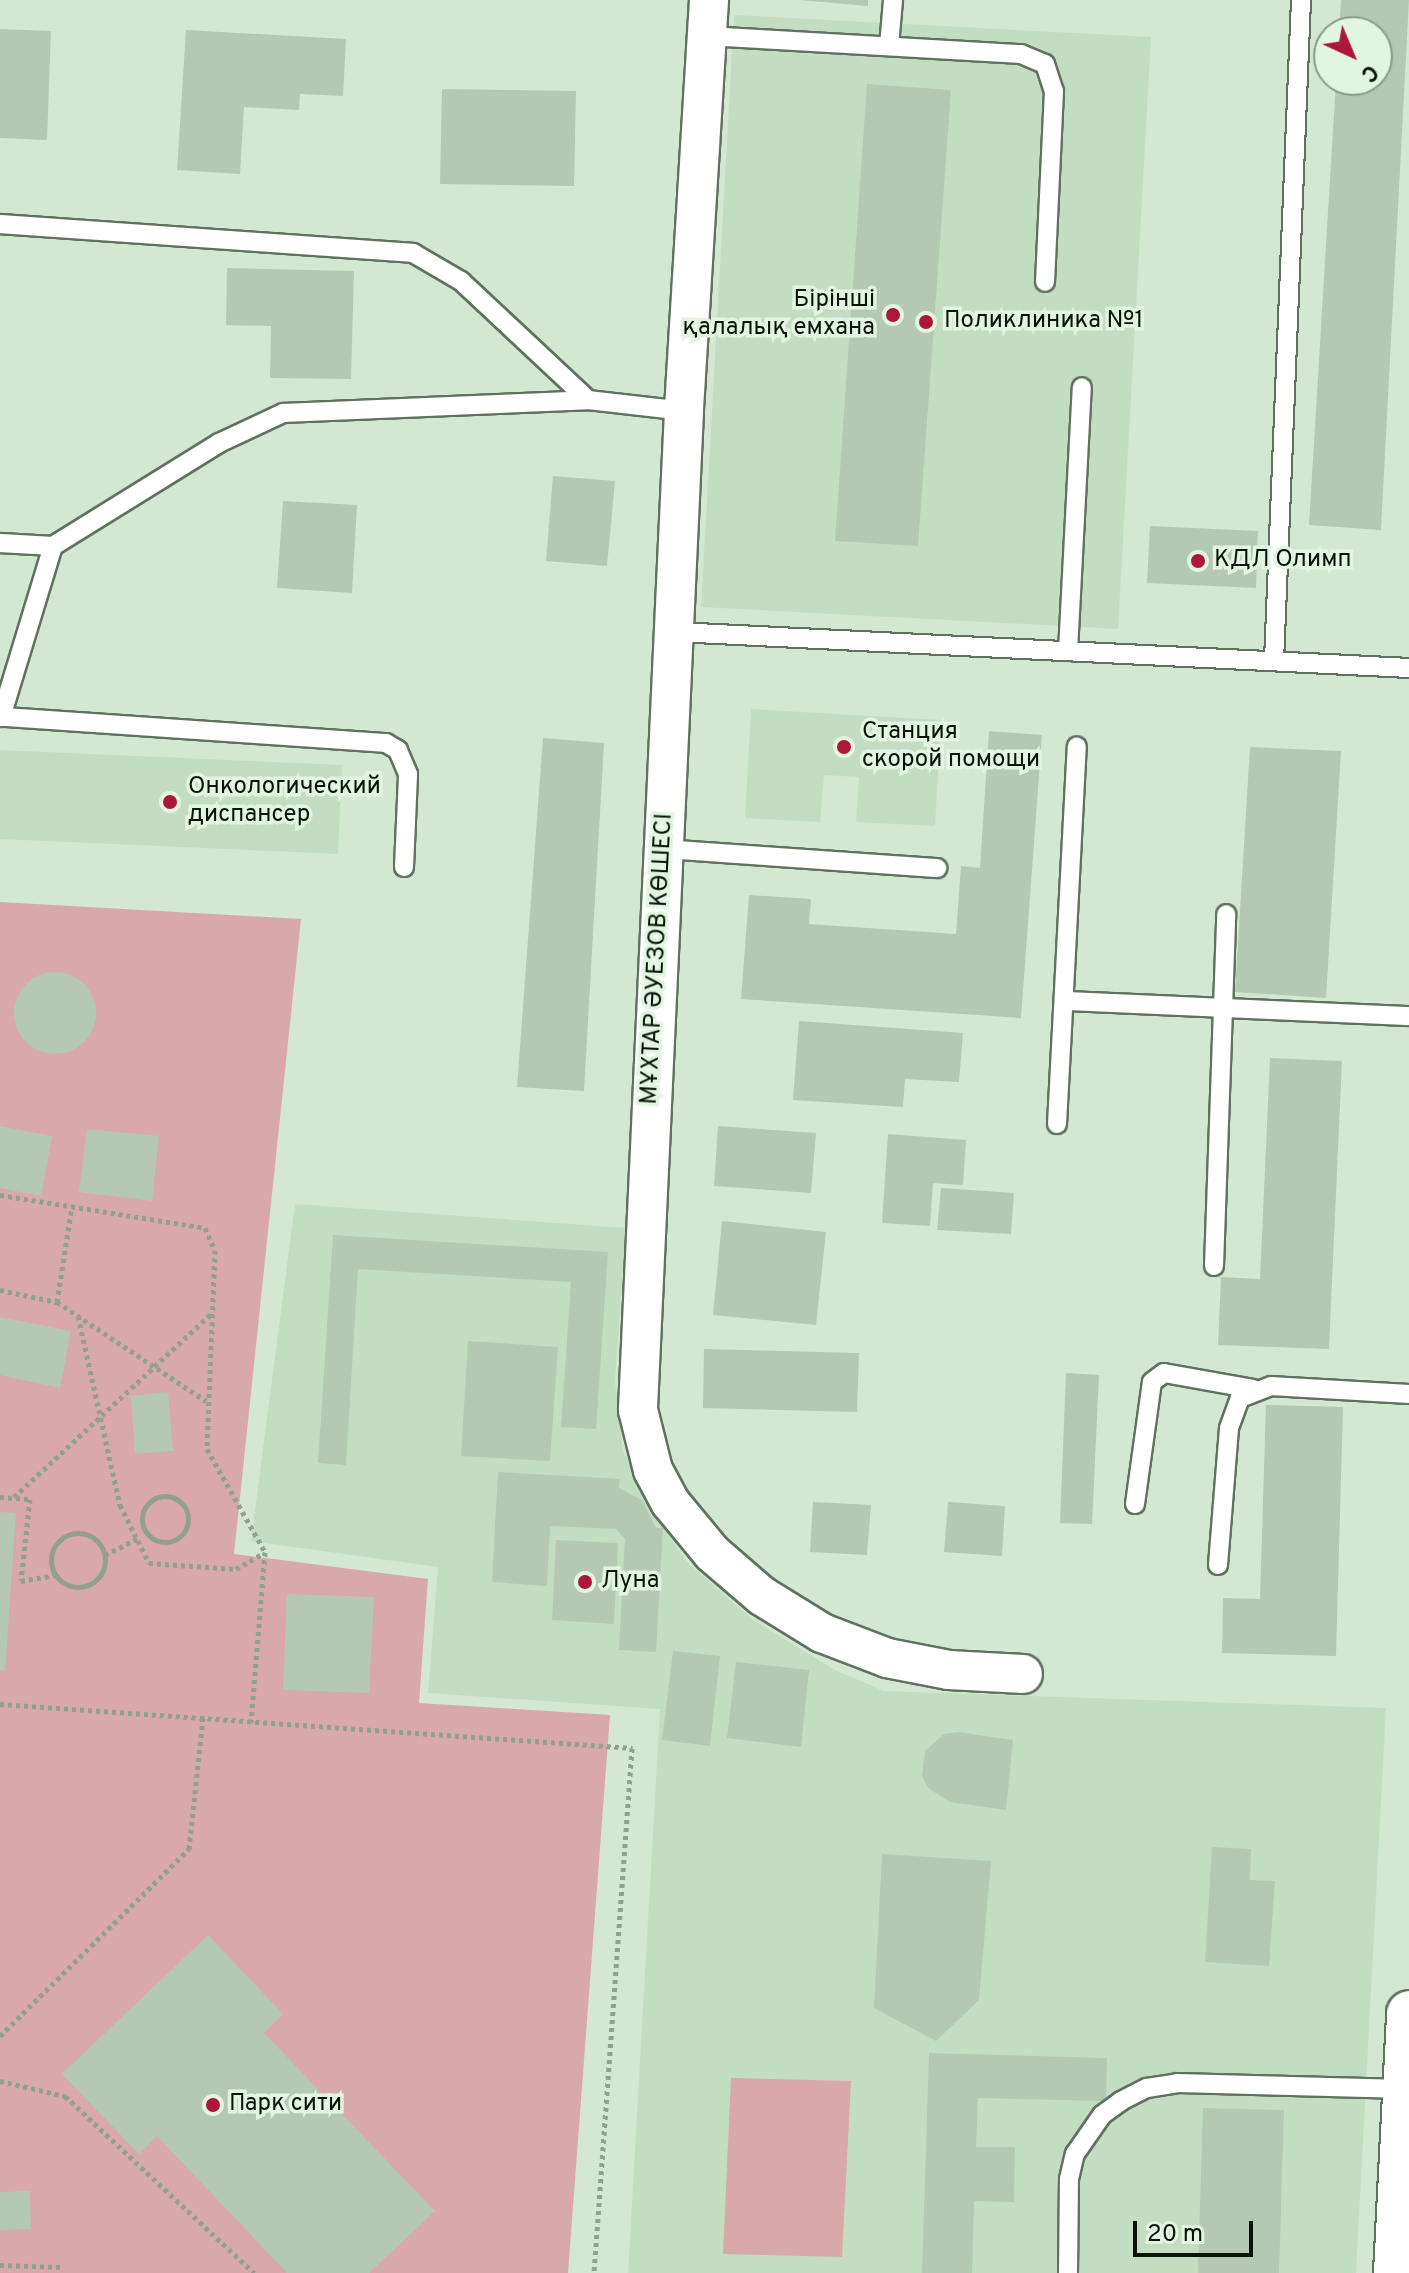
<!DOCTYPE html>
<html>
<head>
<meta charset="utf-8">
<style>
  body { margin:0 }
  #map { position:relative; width:1409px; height:2273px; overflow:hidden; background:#d4e7d3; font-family:Overpass,sans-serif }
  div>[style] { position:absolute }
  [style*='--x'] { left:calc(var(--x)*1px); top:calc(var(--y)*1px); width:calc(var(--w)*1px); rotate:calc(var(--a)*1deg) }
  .built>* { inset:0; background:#c3ddc3 }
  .green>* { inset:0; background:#d8a8aa }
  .building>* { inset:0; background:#b5c8b4 }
  .round { border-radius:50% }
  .path>* { height:5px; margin-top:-2.5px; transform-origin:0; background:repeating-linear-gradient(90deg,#91a090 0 4px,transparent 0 8px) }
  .path>.ring { margin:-2.5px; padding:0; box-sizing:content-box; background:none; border:5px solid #91a090; border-radius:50% }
  .roads { filter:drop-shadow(2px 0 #607160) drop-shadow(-2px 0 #607160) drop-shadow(0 2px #607160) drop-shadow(0 -2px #607160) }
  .service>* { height:18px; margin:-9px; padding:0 9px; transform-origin:9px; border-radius:9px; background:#fff }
  .minor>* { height:38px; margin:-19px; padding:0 19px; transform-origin:19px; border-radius:19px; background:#fff }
  .tertiary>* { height:44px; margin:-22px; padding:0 22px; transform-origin:22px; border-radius:22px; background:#fff }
  .dots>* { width:22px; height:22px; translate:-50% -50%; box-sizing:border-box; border:4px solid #e1f5e0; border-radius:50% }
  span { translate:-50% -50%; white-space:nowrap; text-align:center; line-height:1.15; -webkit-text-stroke:7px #e1f5e0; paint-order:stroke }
  .poi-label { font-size:24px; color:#0b120b }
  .right { translate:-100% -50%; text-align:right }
  .left { translate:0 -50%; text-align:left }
  .street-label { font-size:24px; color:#0b120b }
  .north { position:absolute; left:1313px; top:16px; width:80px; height:80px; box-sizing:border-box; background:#e1f5e0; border:2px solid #8b9a8b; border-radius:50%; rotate:136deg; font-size:22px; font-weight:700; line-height:32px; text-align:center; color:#0b120b }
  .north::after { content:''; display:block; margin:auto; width:28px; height:36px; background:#ac173a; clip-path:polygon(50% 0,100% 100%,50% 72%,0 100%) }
  .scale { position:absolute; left:1133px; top:2221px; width:120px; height:36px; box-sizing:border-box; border:4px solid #0b120b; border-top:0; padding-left:10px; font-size:24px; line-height:28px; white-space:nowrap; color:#0b120b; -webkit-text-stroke:6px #e1f5e0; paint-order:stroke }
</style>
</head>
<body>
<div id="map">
  <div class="built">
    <div style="clip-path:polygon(734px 15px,1151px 37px,1118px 629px,701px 607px)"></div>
    <div style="clip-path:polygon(751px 709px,941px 720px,935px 826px,856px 822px,859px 777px,824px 775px,820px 822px,745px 818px)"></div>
    <div style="clip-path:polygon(0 750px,342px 765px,338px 854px,0 839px)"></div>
    <div style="clip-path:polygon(295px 1204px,626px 1228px,615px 1380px,623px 1451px,654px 1514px,687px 1562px,752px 1619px,835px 1670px,884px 1691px,1386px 1708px,1356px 2273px,628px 2273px,660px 1709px,428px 1693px,438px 1567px,251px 1541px)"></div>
  </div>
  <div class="green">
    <div style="clip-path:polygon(0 902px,301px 919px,234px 1554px,428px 1579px,419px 1703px,610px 1715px,568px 2273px,0 2273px)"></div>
    <div style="clip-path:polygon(731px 2078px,851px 2081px,842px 2257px,723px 2254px)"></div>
  </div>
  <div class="building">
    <div style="clip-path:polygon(799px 0,868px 0,868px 6px)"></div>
    <div style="clip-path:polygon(1341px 0,1409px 0,1381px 530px,1309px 525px,1336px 80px,1377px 80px,1377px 32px,1339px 32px)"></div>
    <div style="clip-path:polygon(0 29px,51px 31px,47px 140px,0 138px)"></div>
    <div style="clip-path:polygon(186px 30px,346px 39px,343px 96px,300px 94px,299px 110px,244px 107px,240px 174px,177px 170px)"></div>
    <div style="clip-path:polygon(867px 84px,951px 90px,918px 546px,835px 541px)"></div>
    <div style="clip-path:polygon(442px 89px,576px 91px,574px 186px,440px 184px)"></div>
    <div style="clip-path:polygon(227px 268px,354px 271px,351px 379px,270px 378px,271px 326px,226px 325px)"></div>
    <div style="clip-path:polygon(553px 476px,615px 481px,607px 566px,546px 561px)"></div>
    <div style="clip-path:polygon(283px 501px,357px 505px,352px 593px,277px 588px)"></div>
    <div style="clip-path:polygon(1150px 526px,1258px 531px,1256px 588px,1147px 583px)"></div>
    <div style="clip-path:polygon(989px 731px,1042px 735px,1021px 1018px,741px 999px,749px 895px,811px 899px,809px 924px,956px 934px,961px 866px,980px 868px)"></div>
    <div style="clip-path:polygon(543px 738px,604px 743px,584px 1091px,517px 1087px)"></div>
    <div style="clip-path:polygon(1250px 747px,1341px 751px,1326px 998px,1235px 992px)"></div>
    <div class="round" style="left:14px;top:972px;width:82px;height:82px"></div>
    <div style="clip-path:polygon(799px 1021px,963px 1033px,959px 1082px,905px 1079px,903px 1107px,793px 1100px)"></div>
    <div style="clip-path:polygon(1270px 1058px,1342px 1061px,1329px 1349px,1218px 1345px,1221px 1277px,1260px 1279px)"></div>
    <div style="clip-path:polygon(0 1126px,52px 1136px,41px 1196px,0 1188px)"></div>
    <div style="clip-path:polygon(718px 1126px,816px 1133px,811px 1193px,714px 1186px)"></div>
    <div style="clip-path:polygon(87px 1129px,159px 1136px,152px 1201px,79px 1192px)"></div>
    <div style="clip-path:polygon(888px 1134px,966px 1140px,963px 1185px,933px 1183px,930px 1226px,882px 1223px)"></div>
    <div style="clip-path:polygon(941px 1188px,1014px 1193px,1011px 1234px,937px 1230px)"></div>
    <div style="clip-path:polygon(722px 1221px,826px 1232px,816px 1325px,713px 1315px)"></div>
    <div style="clip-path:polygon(333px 1235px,608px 1252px,596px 1429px,561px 1427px,571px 1282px,358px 1269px,346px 1465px,318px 1463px)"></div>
    <div style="clip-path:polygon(0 1317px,71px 1331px,60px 1388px,0 1375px)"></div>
    <div style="clip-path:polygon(468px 1341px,558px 1347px,550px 1461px,461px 1456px)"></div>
    <div style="clip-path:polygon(704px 1349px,859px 1353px,857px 1412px,703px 1408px)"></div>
    <div style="clip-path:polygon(1066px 1373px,1099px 1375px,1092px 1524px,1060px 1523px)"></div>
    <div style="clip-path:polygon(168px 1392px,173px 1451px,135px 1454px,131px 1396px)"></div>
    <div style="clip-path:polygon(1266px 1405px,1343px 1407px,1336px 1656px,1222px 1653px,1223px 1598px,1260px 1599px)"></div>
    <div style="clip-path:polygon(498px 1472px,620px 1479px,619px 1488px,642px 1500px,656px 1528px,663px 1528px,656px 1652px,619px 1650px,625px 1539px,616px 1529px,550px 1526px,547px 1586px,492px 1582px)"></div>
    <div style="clip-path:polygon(813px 1502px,871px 1505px,867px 1555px,810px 1552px)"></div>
    <div style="clip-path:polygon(948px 1502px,1005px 1506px,1002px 1556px,944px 1552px)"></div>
    <div style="clip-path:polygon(0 1512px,16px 1513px,5px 1671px,0 1670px)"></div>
    <div style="clip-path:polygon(556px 1540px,618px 1543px,614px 1624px,552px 1620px)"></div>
    <div style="clip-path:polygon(287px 1594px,374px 1597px,369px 1693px,283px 1690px)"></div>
    <div style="clip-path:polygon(673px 1651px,720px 1656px,710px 1746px,662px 1740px)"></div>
    <div style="clip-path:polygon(736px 1662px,809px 1670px,801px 1747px,727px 1738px)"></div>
    <div style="clip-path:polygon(958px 1732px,1013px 1740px,1006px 1810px,950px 1802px,928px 1788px,922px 1776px,925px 1751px,944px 1734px)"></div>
    <div style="clip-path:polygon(1212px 1847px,1251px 1849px,1250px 1880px,1275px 1881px,1269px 1966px,1205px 1962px)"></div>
    <div style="clip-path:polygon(882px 1854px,991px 1861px,979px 2000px,936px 2041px,874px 2008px)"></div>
    <div style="clip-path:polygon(208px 1935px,283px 2014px,264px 2033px,435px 2211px,369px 2273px,287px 2273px,157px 2136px,139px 2154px,62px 2074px)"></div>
    <div style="clip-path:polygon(929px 2053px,1107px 2058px,1106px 2101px,978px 2098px,976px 2147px,1015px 2147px,1014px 2202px,974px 2201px,972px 2273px,922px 2273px)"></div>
    <div style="clip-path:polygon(1203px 2108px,1284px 2110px,1279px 2273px,1198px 2273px)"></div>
    <div style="clip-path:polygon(30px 2191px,31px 2229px,0 2230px,0 2192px)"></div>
  </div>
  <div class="path">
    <div style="--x:0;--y:1195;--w:208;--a:9.1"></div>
    <div style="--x:205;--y:1228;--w:24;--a:66"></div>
    <div style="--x:215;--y:1250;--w:199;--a:92.3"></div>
    <div style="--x:207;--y:1449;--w:118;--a:60.6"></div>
    <div style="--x:265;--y:1552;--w:171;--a:94.7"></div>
    <div style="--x:0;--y:1290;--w:58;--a:11.9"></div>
    <div style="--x:57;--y:1302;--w:97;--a:-81.1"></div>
    <div style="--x:57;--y:1302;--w:179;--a:33.6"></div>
    <div style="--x:78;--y:1316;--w:194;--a:77.5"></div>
    <div style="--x:120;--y:1505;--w:65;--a:63.4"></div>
    <div style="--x:149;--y:1563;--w:87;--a:3.9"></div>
    <div style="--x:236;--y:1569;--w:32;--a:-30"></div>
    <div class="ring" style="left:142px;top:1496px;width:41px;height:41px"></div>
    <div style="--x:0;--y:1497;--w:30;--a:4"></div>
    <div style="--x:30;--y:1499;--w:82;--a:96.3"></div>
    <div style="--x:21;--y:1581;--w:35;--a:-10"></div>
    <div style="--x:14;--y:1497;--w:269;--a:-42.9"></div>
    <div class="ring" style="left:51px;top:1533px;width:49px;height:49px"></div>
    <div style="--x:105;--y:1555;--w:36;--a:-27"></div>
    <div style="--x:0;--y:1704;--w:634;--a:3.98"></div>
    <div style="--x:632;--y:1748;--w:526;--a:94.14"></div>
    <div style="--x:0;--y:2036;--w:266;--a:-44.7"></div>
    <div style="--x:189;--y:1849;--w:132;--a:-83.9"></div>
    <div style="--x:0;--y:2081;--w:67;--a:13"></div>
    <div style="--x:65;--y:2096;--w:259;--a:43.1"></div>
    <div style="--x:0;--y:2265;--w:60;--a:1.9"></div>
  </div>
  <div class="roads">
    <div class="service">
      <div style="--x:707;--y:36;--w:315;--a:3.3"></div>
      <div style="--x:1021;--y:54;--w:26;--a:23"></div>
      <div style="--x:1045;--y:64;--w:28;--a:72"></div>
      <div style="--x:1054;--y:91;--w:191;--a:92.7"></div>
      <div style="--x:889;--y:46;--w:46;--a:-85"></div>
      <div style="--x:0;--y:224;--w:414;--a:4"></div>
      <div style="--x:413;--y:253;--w:56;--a:30.3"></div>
      <div style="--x:461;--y:281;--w:174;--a:43.1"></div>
      <div style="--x:0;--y:543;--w:53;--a:3.2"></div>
      <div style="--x:676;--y:632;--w:734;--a:2.81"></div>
      <div style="--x:1068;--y:651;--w:264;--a:-87"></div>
      <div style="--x:1274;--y:661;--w:662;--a:-87.66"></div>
      <div style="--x:664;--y:849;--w:274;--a:4"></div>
      <div style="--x:404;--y:867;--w:93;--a:-87.5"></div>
      <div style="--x:408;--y:774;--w:26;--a:-113"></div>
      <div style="--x:398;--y:750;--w:14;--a:-150"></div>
      <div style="--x:386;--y:743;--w:386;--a:-176.1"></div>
      <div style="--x:1;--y:717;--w:179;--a:-73.1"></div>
      <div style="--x:53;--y:546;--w:195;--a:-31.8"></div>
      <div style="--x:219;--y:443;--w:71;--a:-25.1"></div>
      <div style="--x:283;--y:413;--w:305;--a:-2.4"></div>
      <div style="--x:588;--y:400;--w:97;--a:6.5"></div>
      <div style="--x:1065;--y:1001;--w:344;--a:2.5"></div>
      <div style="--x:1057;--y:1124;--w:378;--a:-87"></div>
      <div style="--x:1214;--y:1266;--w:352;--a:-88"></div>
      <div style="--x:1135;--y:1504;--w:123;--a:-82.1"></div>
      <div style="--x:1152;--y:1382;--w:15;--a:-37"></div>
      <div style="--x:1164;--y:1373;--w:90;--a:10.2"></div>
      <div style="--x:1218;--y:1565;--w:137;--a:-85.4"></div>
      <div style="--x:1229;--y:1428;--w:32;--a:-70"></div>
      <div style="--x:1240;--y:1398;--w:33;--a:-21"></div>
      <div style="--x:1271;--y:1386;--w:138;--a:3.3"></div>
      <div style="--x:1068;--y:2273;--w:94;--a:-89.4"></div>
      <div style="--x:1069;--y:2179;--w:26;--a:-77"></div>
      <div style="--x:1075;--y:2154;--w:47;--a:-55.3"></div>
      <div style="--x:1102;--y:2115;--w:24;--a:-36"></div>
      <div style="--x:1121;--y:2101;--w:29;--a:-27"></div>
      <div style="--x:1147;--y:2088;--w:30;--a:-9"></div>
      <div style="--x:1177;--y:2083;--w:228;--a:1.5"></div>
    </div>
    <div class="minor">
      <div style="--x:709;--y:0;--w:412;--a:93.5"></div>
      <div style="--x:684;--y:411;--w:1000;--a:92.64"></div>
      <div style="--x:638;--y:1410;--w:62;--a:76"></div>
      <div style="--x:653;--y:1470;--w:36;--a:62"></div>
      <div style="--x:670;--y:1502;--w:66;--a:50.5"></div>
      <div style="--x:712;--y:1553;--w:66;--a:40.7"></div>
      <div style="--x:762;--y:1596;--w:70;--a:31.7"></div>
      <div style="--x:822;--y:1633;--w:70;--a:21"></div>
      <div style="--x:887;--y:1658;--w:63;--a:11"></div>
      <div style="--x:949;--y:1670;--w:74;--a:3.1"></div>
    </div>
    <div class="tertiary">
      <div style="--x:1396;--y:2273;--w:260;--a:-87.1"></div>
    </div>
  </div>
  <div class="dots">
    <div style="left:893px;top:315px;background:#ac173a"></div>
    <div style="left:926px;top:322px;background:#ac173a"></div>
    <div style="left:1198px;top:561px;background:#ac173a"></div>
    <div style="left:844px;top:747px;background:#ac173a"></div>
    <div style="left:170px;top:802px;background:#ac173a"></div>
    <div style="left:585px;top:1582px;background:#ac173a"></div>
    <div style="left:213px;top:2105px;background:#ac173a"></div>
  </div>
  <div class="poi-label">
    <span class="right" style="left:875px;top:315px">Бірінші<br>қалалық емхана</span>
    <span class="left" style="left:944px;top:322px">Поликлиника №1</span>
    <span class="left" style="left:1214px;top:561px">КДЛ Олимп</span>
    <span class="left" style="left:862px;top:747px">Станция<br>скорой помощи</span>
    <span class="left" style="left:188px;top:802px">Онкологический<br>диспансер</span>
    <span class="left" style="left:601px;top:1582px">Луна</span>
    <span class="left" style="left:229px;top:2105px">Парк сити</span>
  </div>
  <div class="street-label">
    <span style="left:658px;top:959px;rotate:-87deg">МҰХТАР ӘУЕЗОВ КӨШЕСІ</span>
  </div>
  <div class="north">С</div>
  <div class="scale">20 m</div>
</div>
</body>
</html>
